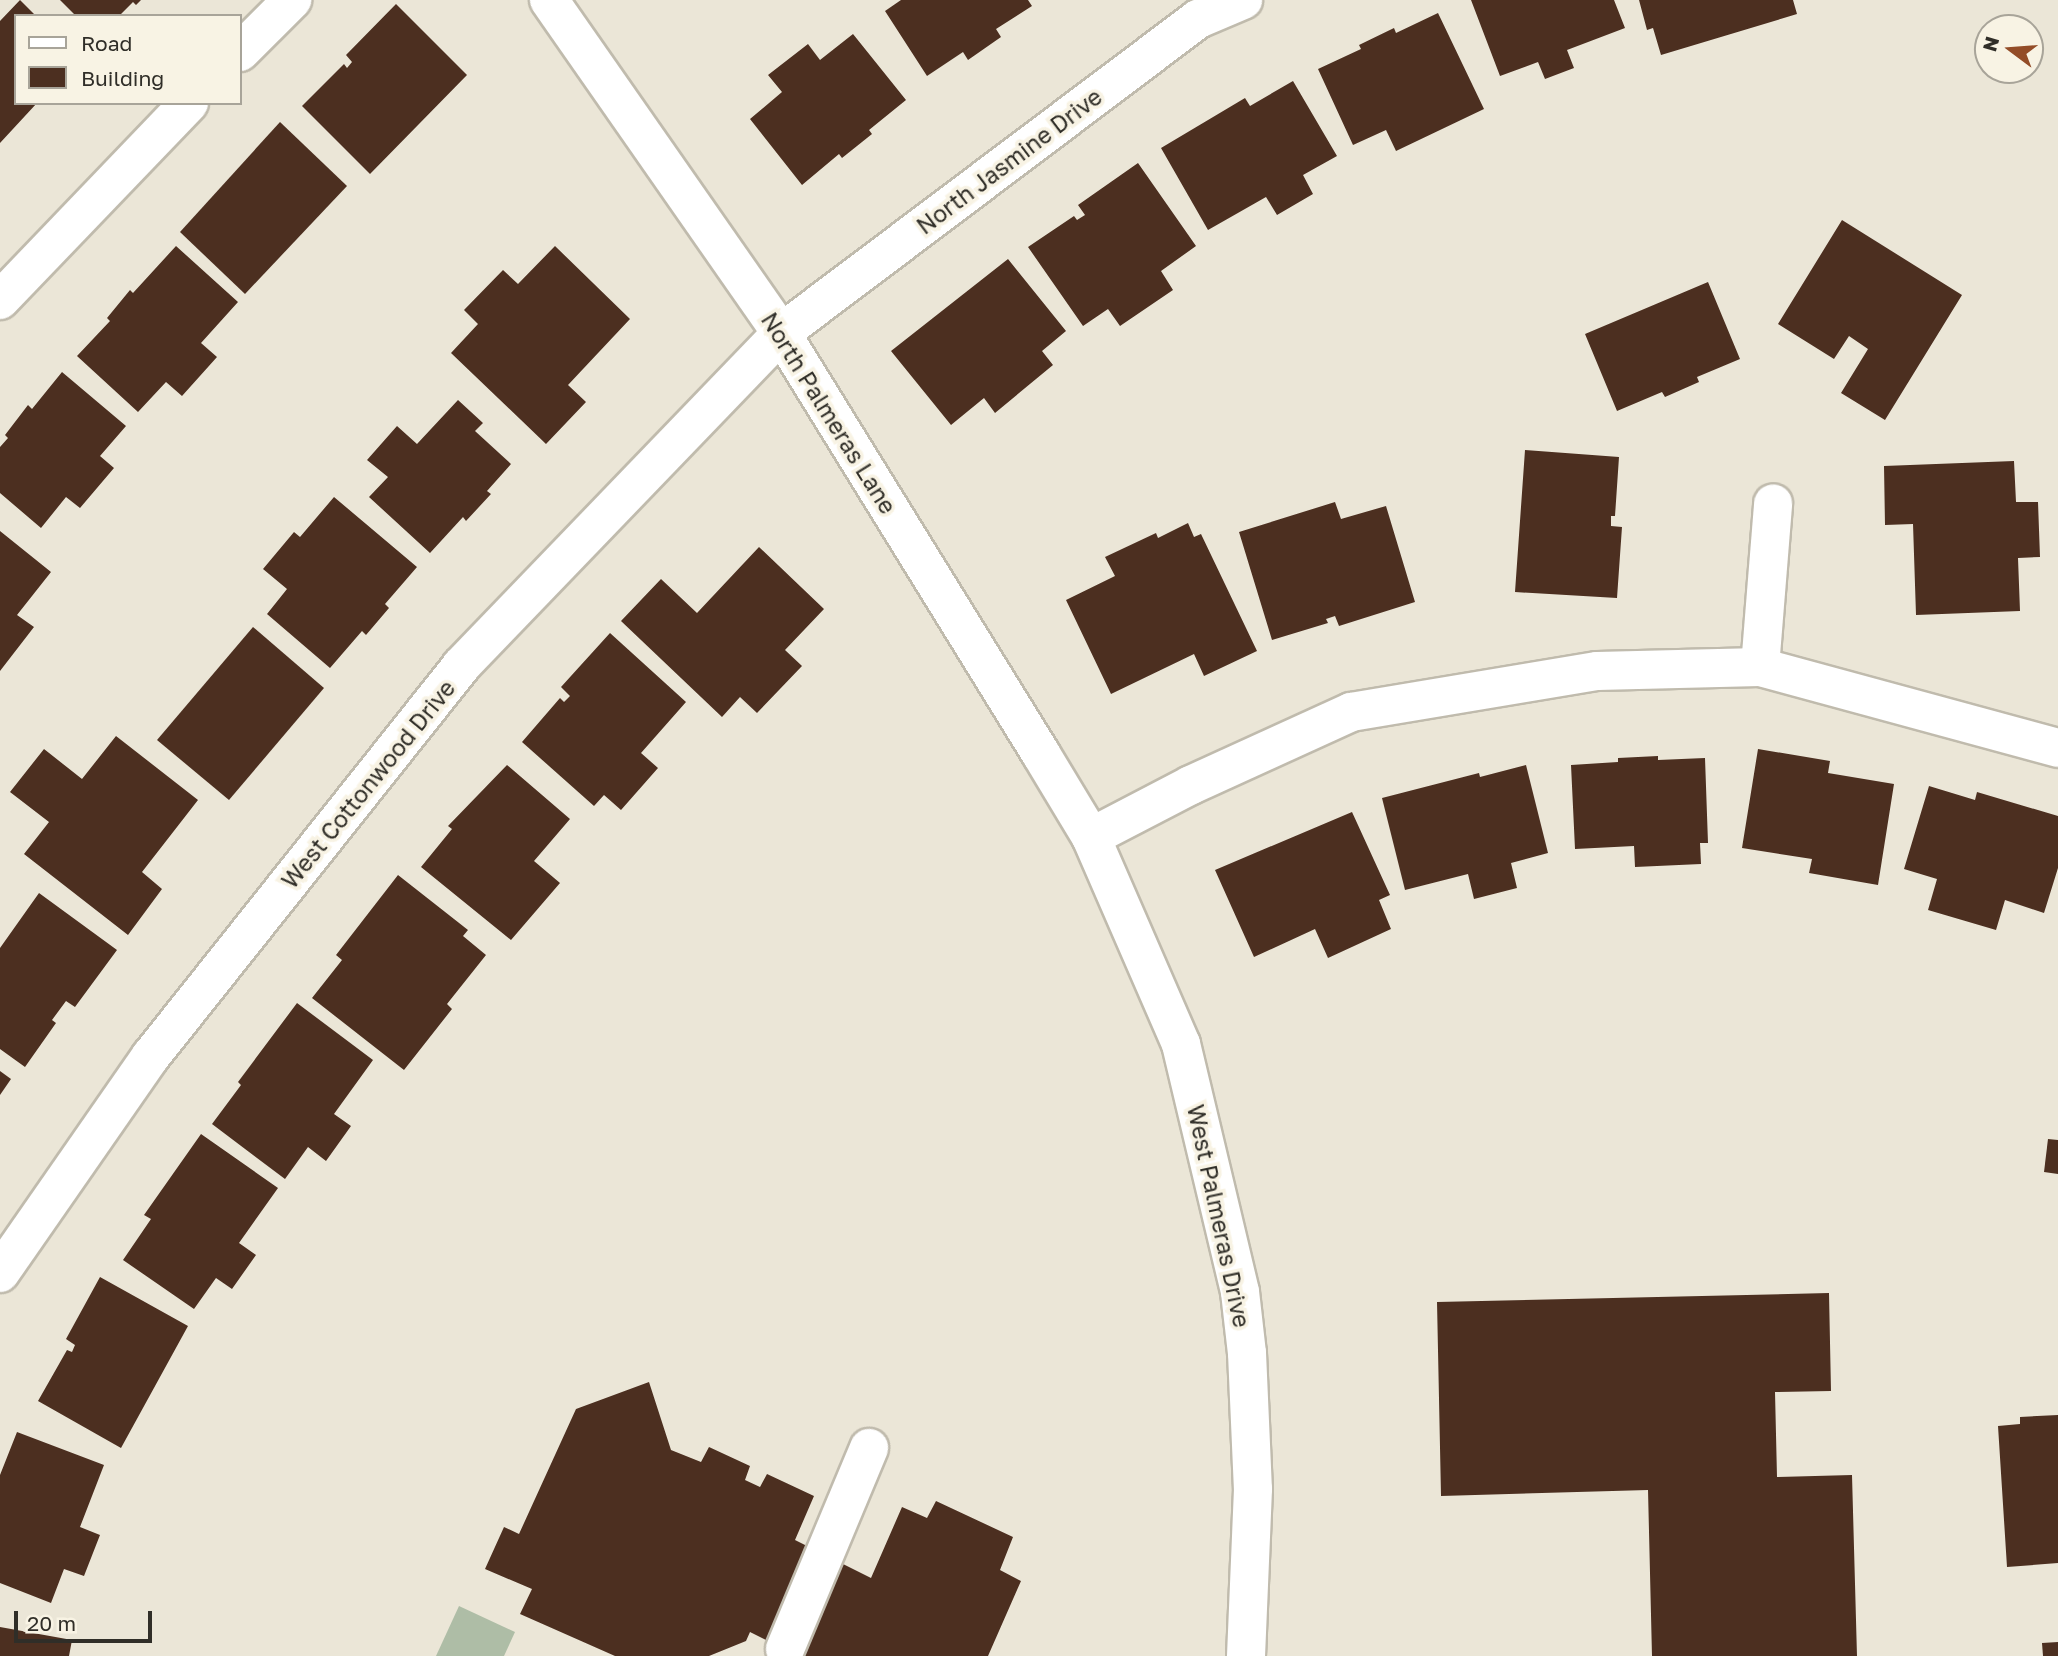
<!DOCTYPE html>
<html>
<head>
<meta charset="utf-8">
<style>
  body { margin:0 }
  #map { position:relative; width:2058px; height:1656px; overflow:hidden; background:#ebe6d7; font-family:"Golos Text",sans-serif }
  div>[style] { position:absolute }
  [style*='--x'] { left:calc(var(--x)*1px); top:calc(var(--y)*1px); width:calc(var(--w)*1px); rotate:calc(var(--a)*1deg) }
  .green>* { inset:0; background:#aebda6 }
  .building>* { inset:0; background:#4c2f20 }
  .roads { filter:drop-shadow(2px 0 #c0bbad) drop-shadow(-2px 0 #c0bbad) drop-shadow(0 2px #c0bbad) drop-shadow(0 -2px #c0bbad) }
  .minor>* { height:38px; margin:-19px; padding:0 19px; transform-origin:19px; border-radius:19px; background:#fff }
  span { translate:-50% -50%; white-space:nowrap; text-align:center; line-height:1.15; -webkit-text-stroke:7px #f8f3e4; paint-order:stroke }
  .street-label { font-size:23px; color:#302e28 }
  .legend { position:absolute; left:14px; top:14px; width:228px; height:91px; box-sizing:border-box; background:#f8f3e4; border:2px solid #a8a499; margin:0; padding:9px 12px; list-style:none; font-size:21px; color:#302e28 }
  .legend li { display:flex; align-items:center; gap:14px; height:35px }
  .legend b { width:35px; border:2px solid #a8a499 }
  .north { position:absolute; left:1974px; top:14px; width:70px; height:70px; box-sizing:border-box; background:#f8f3e4; border:2px solid #a8a499; border-radius:50%; rotate:286deg; font-size:19px; font-weight:700; line-height:28px; text-align:center; color:#302e28 }
  .north::after { content:''; display:block; margin:auto; width:24px; height:32px; background:#934c27; clip-path:polygon(50% 0,100% 100%,50% 72%,0 100%) }
  .scale { position:absolute; left:14px; top:1611px; width:138px; height:32px; box-sizing:border-box; border:4px solid #302e28; border-top:0; padding-left:9px; font-size:21px; line-height:24px; white-space:nowrap; color:#302e28; -webkit-text-stroke:5px #f8f3e4; paint-order:stroke }
</style>
</head>
<body>
<div id="map">
  <div class="green">
    <div style="clip-path:polygon(459px 1606px,515px 1632px,504px 1656px,436px 1656px)"></div>
  </div>
  <div class="building">
    <div style="clip-path:polygon(20px 0,36px 16px,16px 16px,16px 103px,37px 103px,0 143px,0 21px)"></div>
    <div style="clip-path:polygon(60px 0,141px 0,136px 5px,133px 2px,119px 16px,76px 16px)"></div>
    <div style="clip-path:polygon(901px 0,1028px 0,1032px 6px,996px 29px,1001px 37px,968px 60px,963px 52px,927px 76px,885px 11px)"></div>
    <div style="clip-path:polygon(1471px 0,1614px 0,1625px 28px,1567px 50px,1574px 68px,1545px 79px,1538px 62px,1500px 76px)"></div>
    <div style="clip-path:polygon(1639px 0,1793px 0,1797px 14px,1661px 55px,1653px 28px,1647px 30px)"></div>
    <div style="clip-path:polygon(396px 4px,467px 75px,370px 174px,302px 106px,344px 64px,347px 68px,352px 62px,346px 55px)"></div>
    <div style="clip-path:polygon(1438px 13px,1484px 109px,1396px 151px,1386px 130px,1353px 145px,1318px 69px,1361px 49px,1359px 45px,1394px 28px,1396px 33px)"></div>
    <div style="clip-path:polygon(853px 34px,906px 100px,869px 130px,872px 134px,842px 158px,839px 154px,802px 185px,750px 119px,782px 92px,768px 75px,808px 44px,820px 60px)"></div>
    <div style="clip-path:polygon(1293px 81px,1337px 156px,1303px 175px,1313px 194px,1277px 215px,1266px 197px,1208px 230px,1161px 148px,1245px 98px,1250px 106px)"></div>
    <div style="clip-path:polygon(280px 122px,347px 186px,245px 294px,180px 232px)"></div>
    <div style="clip-path:polygon(1138px 163px,1196px 246px,1161px 271px,1173px 290px,1120px 326px,1108px 309px,1083px 326px,1028px 247px,1074px 216px,1077px 220px,1085px 215px,1078px 205px)"></div>
    <div style="clip-path:polygon(1842px 220px,1962px 295px,1885px 420px,1841px 393px,1868px 349px,1849px 336px,1834px 359px,1778px 324px)"></div>
    <div style="clip-path:polygon(176px 246px,238px 302px,201px 343px,217px 357px,182px 396px,166px 382px,138px 412px,77px 356px,110px 321px,107px 318px,130px 290px,133px 293px)"></div>
    <div style="clip-path:polygon(555px 246px,630px 319px,568px 385px,586px 402px,546px 444px,451px 353px,478px 324px,464px 310px,503px 270px,518px 284px)"></div>
    <div style="clip-path:polygon(1008px 259px,1066px 331px,1042px 351px,1053px 365px,995px 413px,984px 398px,951px 425px,891px 351px)"></div>
    <div style="clip-path:polygon(1708px 282px,1740px 359px,1697px 377px,1699px 382px,1665px 397px,1662px 392px,1617px 411px,1585px 334px)"></div>
    <div style="clip-path:polygon(62px 372px,126px 426px,100px 456px,114px 468px,80px 508px,66px 497px,41px 528px,0 493px,0 447px,8px 438px,5px 435px,28px 405px,32px 409px)"></div>
    <div style="clip-path:polygon(458px 400px,483px 423px,475px 431px,511px 464px,487px 491px,491px 494px,466px 521px,463px 517px,430px 553px,369px 497px,388px 477px,367px 460px,397px 426px,417px 444px)"></div>
    <div style="clip-path:polygon(1525px 450px,1619px 457px,1615px 516px,1611px 516px,1611px 526px,1622px 527px,1617px 598px,1515px 592px)"></div>
    <div style="clip-path:polygon(2014px 461px,2016px 502px,2038px 502px,2040px 557px,2018px 558px,2020px 611px,1916px 615px,1913px 524px,1885px 525px,1884px 466px)"></div>
    <div style="clip-path:polygon(334px 497px,417px 567px,385px 604px,389px 608px,366px 635px,362px 631px,330px 668px,267px 614px,287px 589px,263px 569px,294px 532px,300px 537px)"></div>
    <div style="clip-path:polygon(1335px 502px,1341px 519px,1386px 506px,1415px 602px,1339px 626px,1335px 616px,1326px 619px,1328px 623px,1272px 640px,1239px 532px)"></div>
    <div style="clip-path:polygon(1188px 523px,1194px 537px,1201px 534px,1257px 651px,1204px 676px,1194px 654px,1111px 694px,1066px 600px,1115px 576px,1105px 557px,1156px 533px,1158px 538px)"></div>
    <div style="clip-path:polygon(0 531px,51px 572px,17px 615px,34px 627px,0 671px)"></div>
    <div style="clip-path:polygon(759px 547px,824px 609px,785px 650px,802px 666px,757px 713px,740px 697px,722px 717px,621px 621px,661px 579px,697px 613px)"></div>
    <div style="clip-path:polygon(253px 627px,324px 688px,229px 800px,157px 740px)"></div>
    <div style="clip-path:polygon(610px 633px,686px 702px,641px 753px,658px 768px,621px 810px,604px 795px,594px 806px,522px 742px,560px 698px,564px 702px,570px 696px,561px 687px)"></div>
    <div style="clip-path:polygon(116px 736px,198px 800px,142px 872px,162px 889px,128px 935px,24px 854px,49px 822px,10px 792px,44px 749px,82px 779px)"></div>
    <div style="clip-path:polygon(1758px 749px,1830px 761px,1828px 773px,1894px 784px,1878px 885px,1809px 873px,1812px 859px,1742px 848px)"></div>
    <div style="clip-path:polygon(1658px 756px,1658px 760px,1705px 758px,1708px 843px,1700px 843px,1701px 864px,1635px 867px,1634px 846px,1575px 849px,1571px 765px,1618px 762px,1618px 758px)"></div>
    <div style="clip-path:polygon(507px 765px,570px 819px,534px 861px,560px 883px,511px 940px,421px 867px,452px 829px,448px 826px)"></div>
    <div style="clip-path:polygon(1526px 765px,1548px 853px,1511px 863px,1517px 888px,1474px 899px,1468px 874px,1405px 890px,1382px 798px,1479px 773px,1480px 777px)"></div>
    <div style="clip-path:polygon(1929px 786px,1975px 800px,1977px 792px,2058px 816px,2058px 868px,2044px 913px,2005px 900px,1996px 930px,1928px 910px,1937px 879px,1904px 869px)"></div>
    <div style="clip-path:polygon(1352px 812px,1390px 895px,1379px 900px,1391px 929px,1328px 958px,1315px 929px,1254px 957px,1215px 870px)"></div>
    <div style="clip-path:polygon(398px 875px,468px 930px,463px 936px,486px 955px,447px 1004px,452px 1009px,404px 1070px,312px 998px,342px 960px,336px 955px)"></div>
    <div style="clip-path:polygon(39px 893px,117px 950px,75px 1007px,66px 1001px,52px 1020px,56px 1023px,25px 1067px,0 1049px,0 948px)"></div>
    <div style="clip-path:polygon(297px 1003px,373px 1060px,334px 1114px,351px 1126px,326px 1161px,308px 1147px,285px 1179px,212px 1124px,241px 1085px,238px 1082px)"></div>
    <div style="clip-path:polygon(0 1071px,11px 1079px,0 1095px)"></div>
    <div style="clip-path:polygon(201px 1134px,278px 1188px,239px 1243px,256px 1255px,232px 1289px,216px 1278px,194px 1309px,123px 1260px,151px 1219px,144px 1215px)"></div>
    <div style="clip-path:polygon(2048px 1139px,2058px 1140px,2058px 1174px,2044px 1172px)"></div>
    <div style="clip-path:polygon(100px 1277px,188px 1326px,121px 1448px,38px 1401px,67px 1350px,72px 1352px,75px 1345px,66px 1339px)"></div>
    <div style="clip-path:polygon(1829px 1293px,1831px 1391px,1775px 1392px,1777px 1477px,1852px 1475px,1857px 1656px,1652px 1656px,1648px 1490px,1441px 1496px,1437px 1302px)"></div>
    <div style="clip-path:polygon(649px 1382px,671px 1450px,701px 1462px,709px 1447px,750px 1466px,745px 1480px,760px 1487px,767px 1474px,814px 1496px,795px 1540px,871px 1578px,902px 1507px,927px 1518px,936px 1501px,1013px 1537px,1000px 1570px,1021px 1581px,988px 1656px,798px 1656px,750px 1632px,746px 1641px,709px 1656px,615px 1656px,520px 1614px,532px 1589px,485px 1569px,504px 1527px,519px 1534px,576px 1409px)"></div>
    <div style="clip-path:polygon(2058px 1415px,2058px 1563px,2007px 1567px,1998px 1426px,2020px 1424px,2020px 1417px)"></div>
    <div style="clip-path:polygon(17px 1432px,104px 1465px,80px 1527px,100px 1535px,84px 1576px,64px 1569px,51px 1603px,0 1583px,0 1475px)"></div>
    <div style="clip-path:polygon(0 1627px,72px 1640px,69px 1656px,0 1656px)"></div>
    <div style="clip-path:polygon(2058px 1642px,2058px 1656px,2043px 1656px,2042px 1643px)"></div>
  </div>
  <div class="roads">
    <div class="minor">
      <div style="--x:549;--y:0;--w:406;--a:55.1"></div>
      <div style="--x:781;--y:333;--w:495;--a:58.3"></div>
      <div style="--x:1041;--y:754;--w:97;--a:58.9"></div>
      <div style="--x:1091;--y:837;--w:226;--a:66.5"></div>
      <div style="--x:1181;--y:1044;--w:255;--a:76.6"></div>
      <div style="--x:1240;--y:1292;--w:61;--a:83.5"></div>
      <div style="--x:1247;--y:1353;--w:136;--a:87.5"></div>
      <div style="--x:1253;--y:1489;--w:167;--a:92.4"></div>
      <div style="--x:240;--y:52;--w:74;--a:-45"></div>
      <div style="--x:0;--y:300;--w:273;--a:-46.2"></div>
      <div style="--x:1760;--y:667;--w:164;--a:-85.4"></div>
      <div style="--x:1091;--y:837;--w:113;--a:-27.5"></div>
      <div style="--x:1191;--y:785;--w:176;--a:-24.5"></div>
      <div style="--x:1351;--y:712;--w:249;--a:-9.5"></div>
      <div style="--x:1597;--y:671;--w:163;--a:-1.4"></div>
      <div style="--x:1760;--y:667;--w:309;--a:15.2"></div>
      <div style="--x:0;--y:1273;--w:264;--a:-55.2"></div>
      <div style="--x:151;--y:1056;--w:498;--a:-51.5"></div>
      <div style="--x:461;--y:666;--w:462;--a:-46.1"></div>
      <div style="--x:781;--y:333;--w:522;--a:-36.98"></div>
      <div style="--x:1198;--y:19;--w:49;--a:-22.9"></div>
      <div style="--x:785;--y:1649;--w:218;--a:-67.3"></div>
    </div>
  </div>
  <div class="street-label">
    <span style="left:1009px;top:161px;rotate:-37deg">North Jasmine Drive</span>
    <span style="left:829px;top:413px;rotate:58deg">North Palmeras Lane</span>
    <span style="left:368px;top:784px;rotate:-51deg">West Cottonwood Drive</span>
    <span style="left:1219px;top:1216px;rotate:78deg">West Palmeras Drive</span>
  </div>
  <ul class="legend">
  <li><b style="height:9px;background:#fff"></b>Road</li>
  <li><b style="height:19px;background:#4c2f20"></b>Building</li>
  </ul>
  <div class="north">N</div>
  <div class="scale">20 m</div>
</div>
</body>
</html>
